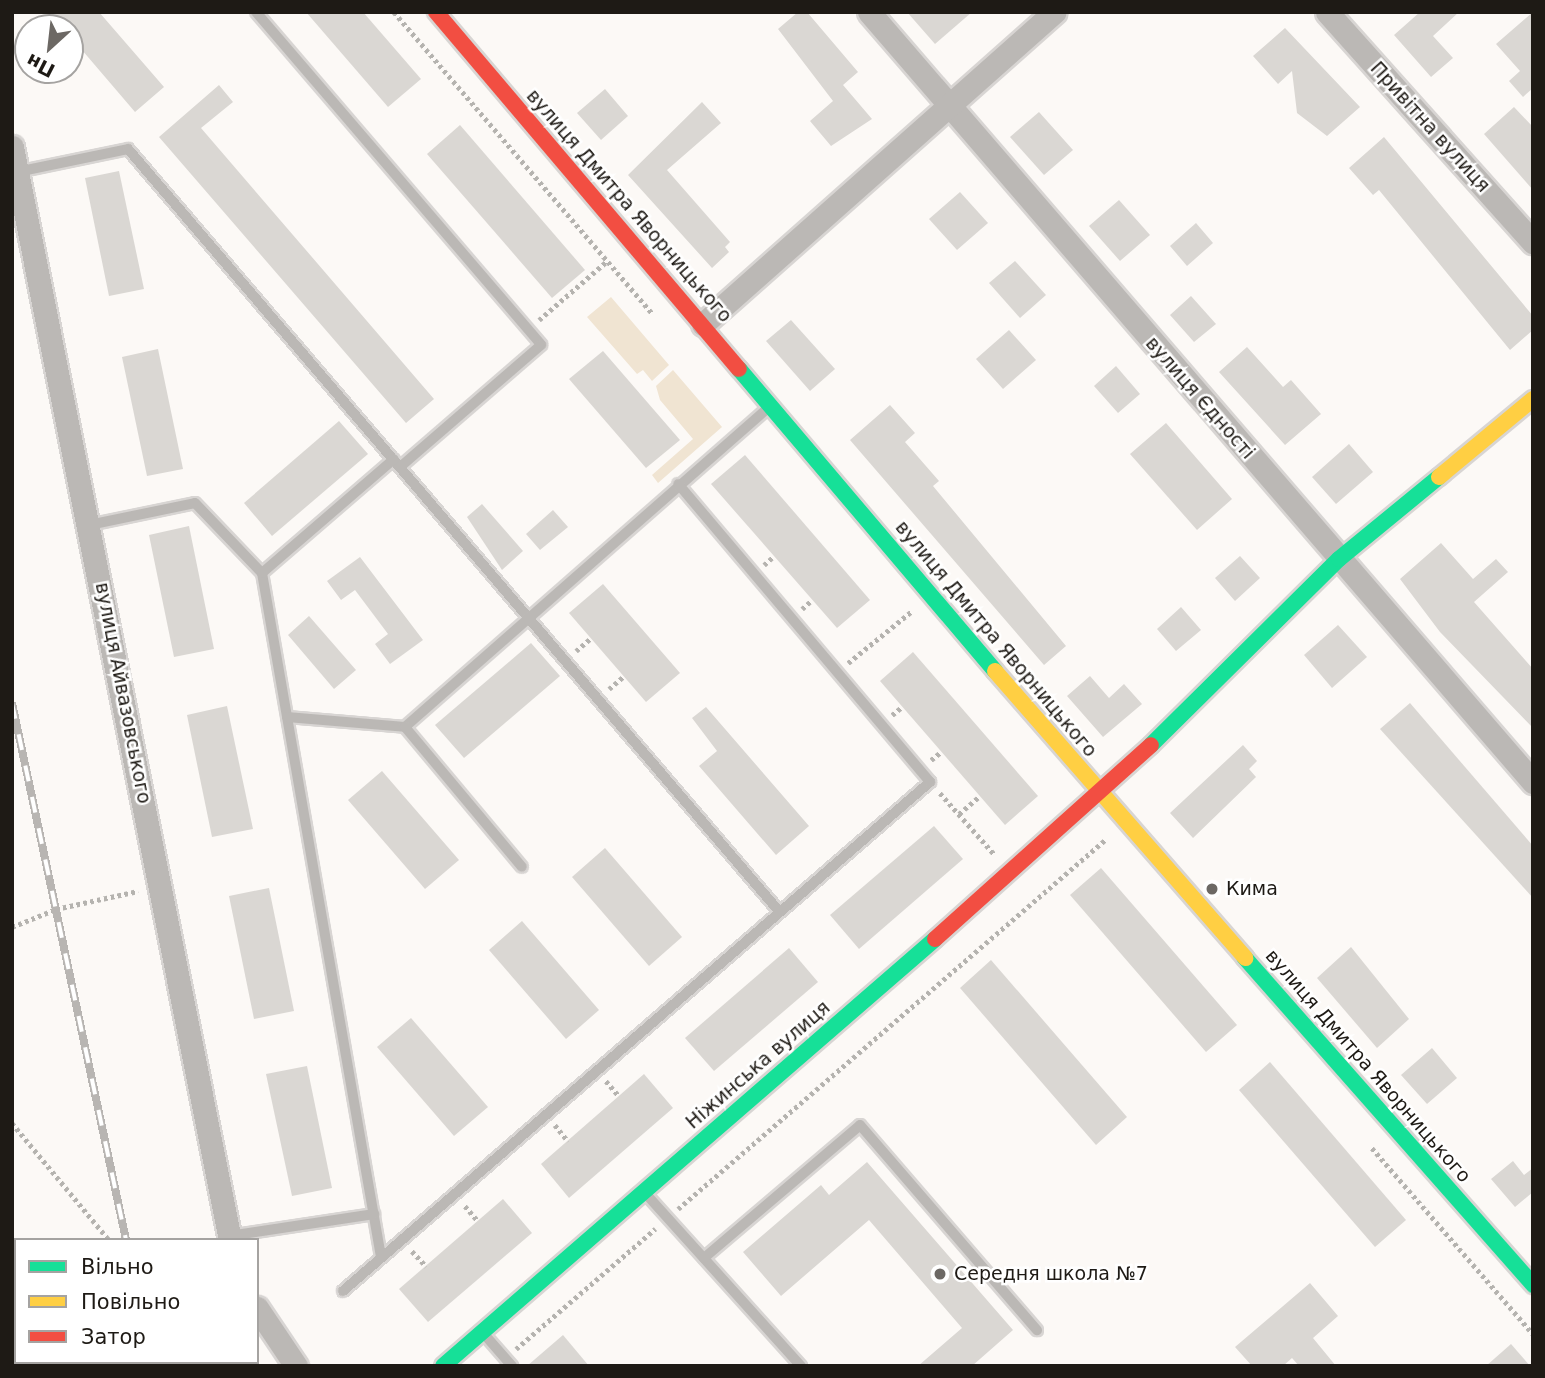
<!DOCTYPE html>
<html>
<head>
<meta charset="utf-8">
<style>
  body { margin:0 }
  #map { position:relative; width:1545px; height:1378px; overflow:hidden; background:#fcf9f6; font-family:"DejaVu Sans",sans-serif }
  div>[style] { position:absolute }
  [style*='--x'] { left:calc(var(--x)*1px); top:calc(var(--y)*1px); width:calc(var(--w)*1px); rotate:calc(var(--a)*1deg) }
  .green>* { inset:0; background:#f0e4d2 }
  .building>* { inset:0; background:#dad7d3 }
  .path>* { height:4.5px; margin-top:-2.25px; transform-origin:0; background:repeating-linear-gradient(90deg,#b5b3af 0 3.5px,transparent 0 7px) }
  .roads { filter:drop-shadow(2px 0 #d8d5d3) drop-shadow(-2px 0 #d8d5d3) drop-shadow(0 2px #d8d5d3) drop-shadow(0 -2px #d8d5d3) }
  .lane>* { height:10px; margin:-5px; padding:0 5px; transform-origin:5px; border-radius:5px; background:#bbb8b5 }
  .street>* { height:23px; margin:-11.5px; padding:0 11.5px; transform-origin:11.5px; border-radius:11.5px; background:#bbb8b5 }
  .fast>* { height:16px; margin:-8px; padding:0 8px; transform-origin:8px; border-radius:8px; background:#16e098 }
  .slow>* { height:16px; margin:-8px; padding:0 8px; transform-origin:8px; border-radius:8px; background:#ffcf43 }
  .jam>* { height:16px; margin:-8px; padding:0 8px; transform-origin:8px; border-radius:8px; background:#f24e42 }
  .rail>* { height:8px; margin-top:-4px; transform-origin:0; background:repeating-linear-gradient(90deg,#fff 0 16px,#b8b5b2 0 32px); box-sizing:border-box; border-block:2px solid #b8b5b2 }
  .dots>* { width:19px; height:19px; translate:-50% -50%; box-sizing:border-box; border:4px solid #fff; border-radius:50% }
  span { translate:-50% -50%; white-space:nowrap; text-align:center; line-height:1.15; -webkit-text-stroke:5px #fff; paint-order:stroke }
  .street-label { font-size:19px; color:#1e1a15 }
  .poi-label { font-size:19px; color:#1e1a15 }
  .left { translate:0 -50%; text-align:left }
  .frame { position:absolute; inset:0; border:14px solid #1e1a15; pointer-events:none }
  .legend { position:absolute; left:14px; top:1238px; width:245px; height:126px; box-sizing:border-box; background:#fff; border:2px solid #a5a3a1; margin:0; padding:9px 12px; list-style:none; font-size:21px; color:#1e1a15 }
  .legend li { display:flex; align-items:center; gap:14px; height:35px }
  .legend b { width:35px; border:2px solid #a5a3a1 }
  .north { position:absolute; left:14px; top:14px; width:70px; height:70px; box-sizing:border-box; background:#fff; border:2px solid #a5a3a1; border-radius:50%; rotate:207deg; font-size:19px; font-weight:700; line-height:28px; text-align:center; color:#1e1a15 }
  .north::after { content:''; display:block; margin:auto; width:24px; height:32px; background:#6c6864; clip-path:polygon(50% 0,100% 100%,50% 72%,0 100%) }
</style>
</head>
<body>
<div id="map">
  <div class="green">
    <div style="clip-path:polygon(611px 297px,669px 365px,652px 381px,643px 370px,637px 374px,587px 317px)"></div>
    <div style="clip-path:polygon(673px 370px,722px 427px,658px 483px,652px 475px,693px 439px,660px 400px,656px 386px)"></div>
  </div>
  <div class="building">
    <div style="clip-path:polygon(49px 12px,99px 12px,164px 87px,135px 112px,70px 36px,70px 28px)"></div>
    <div style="clip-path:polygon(306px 12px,363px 12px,421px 79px,388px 107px)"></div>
    <div style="clip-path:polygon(798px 12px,807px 12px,858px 72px,843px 85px,872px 119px,831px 146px,810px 121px,833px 101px,778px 29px)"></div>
    <div style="clip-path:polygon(907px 12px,972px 12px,935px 44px)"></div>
    <div style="clip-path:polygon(1420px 12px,1459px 12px,1433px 36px,1453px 58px,1431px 77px,1394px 35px)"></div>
    <div style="clip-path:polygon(1533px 12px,1533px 88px,1523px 97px,1509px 81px,1520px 71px,1496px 44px)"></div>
    <div style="clip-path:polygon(1285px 28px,1360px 107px,1327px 136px,1297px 113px,1292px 71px,1278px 84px,1253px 56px)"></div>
    <div style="clip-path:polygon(219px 85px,233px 102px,201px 128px,434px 399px,406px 423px,159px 137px)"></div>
    <div style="clip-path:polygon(605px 89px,628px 116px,601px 140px,577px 113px)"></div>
    <div style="clip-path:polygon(702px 102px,721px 123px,667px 170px,730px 242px,725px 247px,729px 252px,712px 268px,628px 175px)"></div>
    <div style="clip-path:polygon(1514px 107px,1533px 127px,1533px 190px,1484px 134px)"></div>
    <div style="clip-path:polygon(1039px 112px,1073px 150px,1044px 175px,1010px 137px)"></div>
    <div style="clip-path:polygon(460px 125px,585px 270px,552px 298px,427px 154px)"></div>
    <div style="clip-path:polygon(1384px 137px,1533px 316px,1533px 330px,1510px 350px,1379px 190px,1373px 195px,1349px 168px)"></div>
    <div style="clip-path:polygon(119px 171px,144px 289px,109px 296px,85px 178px)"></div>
    <div style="clip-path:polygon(960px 192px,988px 223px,957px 250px,929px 219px)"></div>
    <div style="clip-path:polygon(1119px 200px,1150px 235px,1120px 261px,1089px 226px)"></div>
    <div style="clip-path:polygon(1196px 223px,1213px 243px,1187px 266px,1170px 246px)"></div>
    <div style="clip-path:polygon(1015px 261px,1046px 295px,1020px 318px,989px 283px)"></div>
    <div style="clip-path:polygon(1191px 296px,1216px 324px,1194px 342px,1170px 315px)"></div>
    <div style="clip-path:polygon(791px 320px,835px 369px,810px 391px,766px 341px)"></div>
    <div style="clip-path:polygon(1009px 330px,1036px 360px,1003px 389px,976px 359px)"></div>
    <div style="clip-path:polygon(1247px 347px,1283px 387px,1291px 380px,1321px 414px,1285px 445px,1219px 372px)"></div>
    <div style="clip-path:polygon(158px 349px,183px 469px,147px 476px,122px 357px)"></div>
    <div style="clip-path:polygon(603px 351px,680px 440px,646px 468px,569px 379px)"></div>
    <div style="clip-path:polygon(1116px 366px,1140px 394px,1118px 413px,1094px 386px)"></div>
    <div style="clip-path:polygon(890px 405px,915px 433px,905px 442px,939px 481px,933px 486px,1066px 646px,1044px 665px,850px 440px)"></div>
    <div style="clip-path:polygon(339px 421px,368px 454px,272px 536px,244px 503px)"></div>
    <div style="clip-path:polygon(1166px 423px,1232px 499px,1197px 530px,1130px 454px)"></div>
    <div style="clip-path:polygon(1349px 444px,1373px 472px,1336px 504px,1312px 477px)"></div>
    <div style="clip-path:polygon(745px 455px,870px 600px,837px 628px,711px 484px)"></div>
    <div style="clip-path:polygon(482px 504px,523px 551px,502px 570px,467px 517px)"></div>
    <div style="clip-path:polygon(553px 510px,568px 527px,540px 550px,526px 534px)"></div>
    <div style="clip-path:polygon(189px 526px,214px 649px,174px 657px,149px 535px)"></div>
    <div style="clip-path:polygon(1441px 543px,1473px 579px,1496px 559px,1508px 572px,1474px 602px,1533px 669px,1533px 728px,1440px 632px,1400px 579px)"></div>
    <div style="clip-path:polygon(1240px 556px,1260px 578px,1235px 601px,1215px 578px)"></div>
    <div style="clip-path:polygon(360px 557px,423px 640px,390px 664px,375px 644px,388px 634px,355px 590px,341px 600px,327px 581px)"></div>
    <div style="clip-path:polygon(603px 584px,680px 673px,646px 702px,569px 613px)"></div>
    <div style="clip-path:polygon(1181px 607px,1201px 630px,1176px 651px,1157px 629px)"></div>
    <div style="clip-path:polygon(309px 616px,356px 670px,334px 689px,288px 635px)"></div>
    <div style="clip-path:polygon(1338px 625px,1367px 657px,1332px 688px,1304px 655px)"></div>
    <div style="clip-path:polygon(531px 643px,560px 676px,464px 758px,435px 725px)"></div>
    <div style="clip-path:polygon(913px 652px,1038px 796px,1005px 825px,880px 681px)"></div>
    <div style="clip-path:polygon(1090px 676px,1109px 698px,1124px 684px,1142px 704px,1103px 737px,1067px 696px)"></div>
    <div style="clip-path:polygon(1410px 703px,1533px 846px,1533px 898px,1380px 729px)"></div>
    <div style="clip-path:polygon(227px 706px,253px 829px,212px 837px,187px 715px)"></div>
    <div style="clip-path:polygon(706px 707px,809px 826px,776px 855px,699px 766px,717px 751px,692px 718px)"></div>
    <div style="clip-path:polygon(1243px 745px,1257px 761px,1249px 769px,1256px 777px,1193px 838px,1170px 813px)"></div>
    <div style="clip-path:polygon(382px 771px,459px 860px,425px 889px,348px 800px)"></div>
    <div style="clip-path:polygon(934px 826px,963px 859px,859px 949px,830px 915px)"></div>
    <div style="clip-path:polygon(605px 848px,682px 937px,649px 966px,572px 877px)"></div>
    <div style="clip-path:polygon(1101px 868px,1237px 1025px,1206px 1052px,1070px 895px)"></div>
    <div style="clip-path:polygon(269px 888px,294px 1011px,254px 1019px,229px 896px)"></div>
    <div style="clip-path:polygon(522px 921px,599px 1010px,566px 1039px,489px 950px)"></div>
    <div style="clip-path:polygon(1351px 947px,1409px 1019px,1377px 1048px,1317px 978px)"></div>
    <div style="clip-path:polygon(789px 948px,818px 982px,714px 1071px,685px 1038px)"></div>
    <div style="clip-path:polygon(991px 960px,1127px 1117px,1096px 1145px,960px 988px)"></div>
    <div style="clip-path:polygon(411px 1018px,488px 1107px,454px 1136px,377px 1047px)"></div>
    <div style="clip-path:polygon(1432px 1048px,1457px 1078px,1427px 1104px,1401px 1075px)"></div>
    <div style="clip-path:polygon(1270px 1062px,1406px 1220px,1375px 1247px,1239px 1090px)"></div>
    <div style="clip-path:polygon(307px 1066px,332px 1188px,292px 1196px,266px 1074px)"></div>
    <div style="clip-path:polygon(644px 1074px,673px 1108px,569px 1198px,541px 1164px)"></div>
    <div style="clip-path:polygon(1513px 1161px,1524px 1175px,1533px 1168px,1533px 1192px,1515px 1207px,1491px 1179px)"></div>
    <div style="clip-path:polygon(867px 1162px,1013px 1330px,972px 1366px,918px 1366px,962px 1328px,869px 1220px,781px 1296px,743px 1252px,821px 1185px,829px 1195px)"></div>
    <div style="clip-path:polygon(503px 1199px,532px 1233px,428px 1322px,399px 1289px)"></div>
    <div style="clip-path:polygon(1310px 1283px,1338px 1316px,1313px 1338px,1336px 1366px,1299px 1366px,1292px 1358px,1283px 1366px,1252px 1366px,1235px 1347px)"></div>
    <div style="clip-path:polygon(563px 1335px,589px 1366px,527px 1366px)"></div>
    <div style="clip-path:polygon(1511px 1344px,1530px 1366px,1486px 1366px)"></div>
  </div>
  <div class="path">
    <div style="--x:394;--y:12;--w:398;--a:49.4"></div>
    <div style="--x:539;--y:320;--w:90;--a:-40.9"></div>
    <div style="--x:764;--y:565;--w:13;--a:-42"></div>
    <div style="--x:802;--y:609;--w:13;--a:-42"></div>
    <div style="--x:576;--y:651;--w:20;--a:-41"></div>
    <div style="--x:848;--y:663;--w:82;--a:-39.1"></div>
    <div style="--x:609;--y:689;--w:20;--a:-41"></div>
    <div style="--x:892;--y:715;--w:13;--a:-39"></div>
    <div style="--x:931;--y:760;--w:13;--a:-39"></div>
    <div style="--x:940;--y:793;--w:83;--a:48.4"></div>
    <div style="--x:959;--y:814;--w:28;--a:-41"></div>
    <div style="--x:12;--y:927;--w:48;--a:-22.2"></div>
    <div style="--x:56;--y:909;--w:84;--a:-12.4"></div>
    <div style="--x:606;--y:1081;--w:20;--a:49"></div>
    <div style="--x:12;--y:1123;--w:152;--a:50.3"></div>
    <div style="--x:555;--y:1125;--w:21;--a:51"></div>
    <div style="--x:1372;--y:1148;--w:246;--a:49.1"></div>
    <div style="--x:465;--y:1206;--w:20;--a:49"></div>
    <div style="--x:678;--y:1209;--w:564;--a:-40.83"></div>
    <div style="--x:412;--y:1251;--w:21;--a:47"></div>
    <div style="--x:516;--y:1349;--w:184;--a:-40.8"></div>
    <div style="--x:248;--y:1362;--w:6;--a:45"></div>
  </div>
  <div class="roads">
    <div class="lane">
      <div style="--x:256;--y:12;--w:438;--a:49.4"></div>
      <div style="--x:541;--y:345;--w:186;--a:139.1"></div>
      <div style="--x:17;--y:172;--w:113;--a:-11.7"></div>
      <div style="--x:128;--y:149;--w:999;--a:49.5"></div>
      <div style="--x:89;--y:525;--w:108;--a:-11.7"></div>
      <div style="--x:195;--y:503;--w:97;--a:46.3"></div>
      <div style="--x:262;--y:573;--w:694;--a:80.13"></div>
      <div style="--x:262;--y:573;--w:174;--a:-40.8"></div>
      <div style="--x:287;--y:717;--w:118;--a:4.8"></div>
      <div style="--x:405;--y:727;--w:485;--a:-41.3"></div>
      <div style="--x:405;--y:727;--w:182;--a:50.1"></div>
      <div style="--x:646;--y:1194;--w:232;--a:48"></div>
      <div style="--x:229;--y:1236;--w:147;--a:-8.6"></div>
      <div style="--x:704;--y:1258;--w:205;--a:-40.4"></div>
      <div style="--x:860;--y:1125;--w:271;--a:49.2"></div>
      <div style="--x:343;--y:1291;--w:777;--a:-40.93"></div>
      <div style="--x:930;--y:782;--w:390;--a:-130.2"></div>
      <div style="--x:484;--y:1334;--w:43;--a:48.8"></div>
    </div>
    <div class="street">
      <div style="--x:869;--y:12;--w:1017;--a:49.23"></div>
      <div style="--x:1327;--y:12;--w:309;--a:48.2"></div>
      <div style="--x:12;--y:147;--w:1115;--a:78.72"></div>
      <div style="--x:703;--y:324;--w:470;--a:-41.6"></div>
      <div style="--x:257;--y:1308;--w:70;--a:56.1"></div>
    </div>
    <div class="fast">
      <div style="--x:739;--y:369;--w:396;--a:49.7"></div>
      <div style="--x:1151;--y:745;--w:264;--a:-44.7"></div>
      <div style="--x:1339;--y:559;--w:129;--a:-39.4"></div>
      <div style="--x:1245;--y:958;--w:436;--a:48.6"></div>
      <div style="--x:443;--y:1366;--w:651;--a:-40.95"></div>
    </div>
    <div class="slow">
      <div style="--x:1439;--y:477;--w:122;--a:-39.7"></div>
      <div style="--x:995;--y:671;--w:381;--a:48.9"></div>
    </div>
    <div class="jam">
      <div style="--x:436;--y:12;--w:468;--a:49.7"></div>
      <div style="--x:935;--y:939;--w:290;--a:-41.9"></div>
    </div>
  </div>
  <div class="rail">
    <div style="--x:12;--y:703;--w:549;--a:78.01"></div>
    <div style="--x:152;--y:1362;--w:4;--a:90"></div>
  </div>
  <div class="dots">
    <div style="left:1212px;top:889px;background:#6c6864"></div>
    <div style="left:940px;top:1274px;background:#6c6864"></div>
  </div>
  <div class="street-label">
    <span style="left:1430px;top:127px;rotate:48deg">Привітна вулиця</span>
    <span style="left:629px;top:206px;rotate:49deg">вулиця Дмитра Яворницького</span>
    <span style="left:1200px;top:398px;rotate:49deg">вулиця Єдності</span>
    <span style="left:996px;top:639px;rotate:50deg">вулиця Дмитра Яворницького</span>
    <span style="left:123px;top:693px;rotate:79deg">вулиця Айвазовського</span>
    <span style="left:758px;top:1065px;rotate:-41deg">Ніжинська вулиця</span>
    <span style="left:1368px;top:1066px;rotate:49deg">вулиця Дмитра Яворницького</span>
  </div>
  <div class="poi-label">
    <span class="left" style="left:1226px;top:889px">Кима</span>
    <span class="left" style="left:954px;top:1274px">Середня школа №7</span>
  </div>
  <div class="frame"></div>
  <ul class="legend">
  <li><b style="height:9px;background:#16e098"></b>Вільно</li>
  <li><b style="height:9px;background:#ffcf43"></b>Повільно</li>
  <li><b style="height:9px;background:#f24e42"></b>Затор</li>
  </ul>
  <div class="north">Пн</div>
</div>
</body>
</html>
